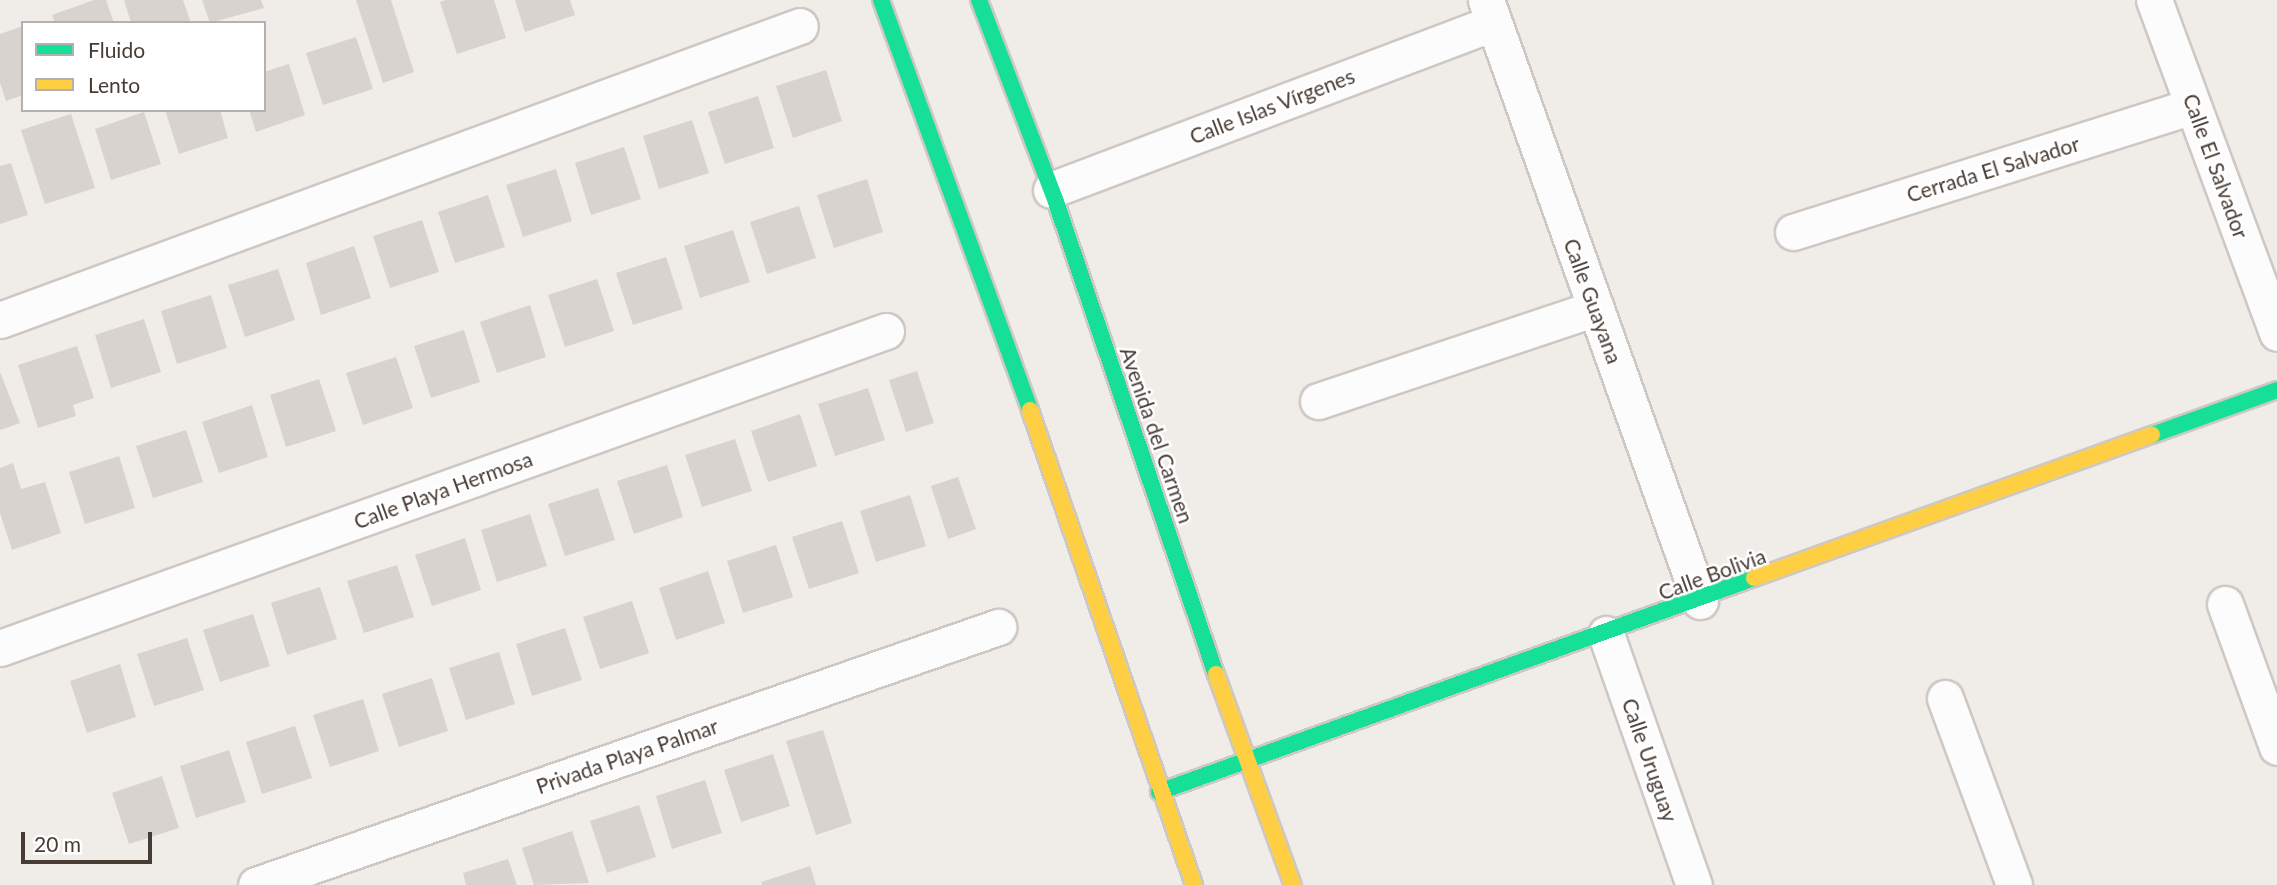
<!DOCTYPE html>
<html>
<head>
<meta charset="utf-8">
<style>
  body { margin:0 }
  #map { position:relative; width:2277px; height:885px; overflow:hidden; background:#f0ece8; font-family:Lato,sans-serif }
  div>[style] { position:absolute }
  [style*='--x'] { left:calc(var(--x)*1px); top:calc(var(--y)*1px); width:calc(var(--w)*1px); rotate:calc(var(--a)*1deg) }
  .building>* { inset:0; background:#d8d3cf }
  .roads { filter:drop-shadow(2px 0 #cdc8c4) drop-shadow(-2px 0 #cdc8c4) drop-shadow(0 2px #cdc8c4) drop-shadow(0 -2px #cdc8c4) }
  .street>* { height:35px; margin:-17.5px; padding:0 17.5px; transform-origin:17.5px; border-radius:17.5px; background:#fdfcfc }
  .fast>* { height:16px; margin:-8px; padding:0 8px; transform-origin:8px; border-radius:8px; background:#16e098 }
  .slow>* { height:16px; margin:-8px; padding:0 8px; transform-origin:8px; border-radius:8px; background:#ffcf43 }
  span { translate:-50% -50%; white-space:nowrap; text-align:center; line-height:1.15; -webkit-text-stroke:5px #fff; paint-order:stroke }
  .street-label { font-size:21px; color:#473c34 }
  .legend { position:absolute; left:21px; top:21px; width:245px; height:91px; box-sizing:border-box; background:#fff; border:2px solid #b5b1ae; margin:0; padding:9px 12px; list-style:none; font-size:21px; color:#473c34 }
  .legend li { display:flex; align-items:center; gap:14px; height:35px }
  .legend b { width:35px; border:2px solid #b5b1ae }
  .scale { position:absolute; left:21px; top:832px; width:131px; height:32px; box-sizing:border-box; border:4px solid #473c34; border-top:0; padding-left:9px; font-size:21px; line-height:24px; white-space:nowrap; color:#473c34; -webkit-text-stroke:5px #fff; paint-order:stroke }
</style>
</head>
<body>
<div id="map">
  <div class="building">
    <div style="clip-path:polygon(94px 0,106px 0,114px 23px,55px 23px,52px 15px)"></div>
    <div style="clip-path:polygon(124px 0,183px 0,191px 23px,131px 23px)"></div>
    <div style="clip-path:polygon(202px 0,261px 0,264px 8px,210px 23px)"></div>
    <div style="clip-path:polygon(356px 0,391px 0,414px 72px,383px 83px)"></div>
    <div style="clip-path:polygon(446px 0,494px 0,506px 38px,457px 54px,440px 2px)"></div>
    <div style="clip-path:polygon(515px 0,570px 0,575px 15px,525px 32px)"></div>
    <div style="clip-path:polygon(23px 26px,23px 95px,6px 101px,0 83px,0 34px)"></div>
    <div style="clip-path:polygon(356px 37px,373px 89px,323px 105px,306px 53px)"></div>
    <div style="clip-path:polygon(289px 64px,305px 115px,256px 132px,249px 110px,264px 110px,264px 72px)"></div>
    <div style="clip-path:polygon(826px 70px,842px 121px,793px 138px,776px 86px)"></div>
    <div style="clip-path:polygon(758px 96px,774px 148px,725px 164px,708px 112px)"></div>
    <div style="clip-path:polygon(165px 110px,220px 110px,228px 138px,179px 154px)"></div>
    <div style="clip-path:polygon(144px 112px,161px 164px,111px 180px,95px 129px)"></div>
    <div style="clip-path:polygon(71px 114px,95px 188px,45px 204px,21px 130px)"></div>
    <div style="clip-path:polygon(692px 120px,709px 173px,659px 189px,643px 136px)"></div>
    <div style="clip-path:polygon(624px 147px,641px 199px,591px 215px,575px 163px)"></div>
    <div style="clip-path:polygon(11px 163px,28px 215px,0 224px,0 166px)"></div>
    <div style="clip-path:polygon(556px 169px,572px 221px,523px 237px,506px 185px)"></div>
    <div style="clip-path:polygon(867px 179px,883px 232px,834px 248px,817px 195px)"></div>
    <div style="clip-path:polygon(488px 195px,505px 247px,455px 263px,438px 212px)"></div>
    <div style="clip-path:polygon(799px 206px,816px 258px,767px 274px,750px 222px)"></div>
    <div style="clip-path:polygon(422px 220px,439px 272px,390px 288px,373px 236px)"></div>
    <div style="clip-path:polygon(733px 230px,750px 282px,700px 298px,684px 246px)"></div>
    <div style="clip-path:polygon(354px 246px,371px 298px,321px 315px,306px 263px)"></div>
    <div style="clip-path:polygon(666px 257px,683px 309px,633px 325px,616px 273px)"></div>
    <div style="clip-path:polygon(278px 269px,295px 320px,245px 337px,228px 285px)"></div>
    <div style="clip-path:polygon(597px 279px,614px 331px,565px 347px,548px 295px)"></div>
    <div style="clip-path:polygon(211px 295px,227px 348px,177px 364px,161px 311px)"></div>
    <div style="clip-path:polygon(530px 305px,546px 357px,497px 373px,480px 322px)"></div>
    <div style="clip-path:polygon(144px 319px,161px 372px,111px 388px,95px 335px)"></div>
    <div style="clip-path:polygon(464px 330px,480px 382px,431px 398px,414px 346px)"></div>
    <div style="clip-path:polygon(77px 346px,94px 398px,73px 405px,76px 416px,38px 428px,18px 365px)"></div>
    <div style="clip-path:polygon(396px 357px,413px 408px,363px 425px,346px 373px)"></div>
    <div style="clip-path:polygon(917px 371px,934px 423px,906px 432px,889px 380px)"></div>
    <div style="clip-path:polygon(0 372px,20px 423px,0 430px)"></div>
    <div style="clip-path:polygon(319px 379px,336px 431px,286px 447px,270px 395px)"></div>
    <div style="clip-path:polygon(868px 388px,885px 440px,835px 456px,818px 404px)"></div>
    <div style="clip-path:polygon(252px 405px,268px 457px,219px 473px,202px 422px)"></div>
    <div style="clip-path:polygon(800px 414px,817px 466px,768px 482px,751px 431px)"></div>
    <div style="clip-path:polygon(186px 430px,203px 482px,153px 498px,136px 446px)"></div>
    <div style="clip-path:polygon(735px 439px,752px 491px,702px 507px,685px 455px)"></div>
    <div style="clip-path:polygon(119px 456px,135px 508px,85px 524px,69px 472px)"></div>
    <div style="clip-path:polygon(13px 463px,21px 489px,45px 482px,61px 533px,12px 550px,0 513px,0 468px)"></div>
    <div style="clip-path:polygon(667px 465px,683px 517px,634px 534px,617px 481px)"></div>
    <div style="clip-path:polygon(958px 477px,976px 529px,948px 539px,931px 486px)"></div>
    <div style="clip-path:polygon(598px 488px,615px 540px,565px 556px,548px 504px)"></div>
    <div style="clip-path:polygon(910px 495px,926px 546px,876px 562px,860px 511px)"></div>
    <div style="clip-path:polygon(530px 514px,547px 566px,497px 582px,481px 530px)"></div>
    <div style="clip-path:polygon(842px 521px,859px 573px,809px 589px,792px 537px)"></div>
    <div style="clip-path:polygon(465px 538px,481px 590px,432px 606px,415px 555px)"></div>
    <div style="clip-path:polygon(776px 545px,793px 597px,743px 613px,727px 561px)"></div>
    <div style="clip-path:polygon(397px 565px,414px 617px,364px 633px,347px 581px)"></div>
    <div style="clip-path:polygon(708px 571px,725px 623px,676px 640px,659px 588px)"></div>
    <div style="clip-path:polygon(320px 587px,337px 639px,287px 655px,271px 603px)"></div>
    <div style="clip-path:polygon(632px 601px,649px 653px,600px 669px,583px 617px)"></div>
    <div style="clip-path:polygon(253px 614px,270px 666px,220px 682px,203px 630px)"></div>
    <div style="clip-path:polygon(565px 628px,582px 680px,532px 696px,516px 644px)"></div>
    <div style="clip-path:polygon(187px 638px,204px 690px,154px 706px,137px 654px)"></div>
    <div style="clip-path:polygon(499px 652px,515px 704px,466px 720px,449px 668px)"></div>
    <div style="clip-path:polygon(120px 664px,136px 717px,87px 733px,70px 681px)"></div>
    <div style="clip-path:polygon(432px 678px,448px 731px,399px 747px,382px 694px)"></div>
    <div style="clip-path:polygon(363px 699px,379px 751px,330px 767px,313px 715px)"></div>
    <div style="clip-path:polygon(295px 726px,312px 778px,262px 794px,246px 742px)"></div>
    <div style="clip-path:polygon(823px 730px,852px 823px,816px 835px,786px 741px)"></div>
    <div style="clip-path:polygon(229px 750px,246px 802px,196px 818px,180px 766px)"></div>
    <div style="clip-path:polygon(773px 754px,790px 806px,741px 822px,724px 770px)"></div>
    <div style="clip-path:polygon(162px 776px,179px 828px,129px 844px,112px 793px)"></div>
    <div style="clip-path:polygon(705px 780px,722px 833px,672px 849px,656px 796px)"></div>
    <div style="clip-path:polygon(639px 805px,656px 857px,607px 873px,590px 821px)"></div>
    <div style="clip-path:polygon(572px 831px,589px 883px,534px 885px,522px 848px)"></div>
    <div style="clip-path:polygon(508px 859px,517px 885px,466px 885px,463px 873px)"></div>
    <div style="clip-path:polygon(810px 866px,816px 885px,762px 885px,761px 882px)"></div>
  </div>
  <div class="roads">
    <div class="street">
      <div style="--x:1486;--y:0;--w:638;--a:70.4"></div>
      <div style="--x:2154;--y:0;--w:355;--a:69.7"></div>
      <div style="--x:1051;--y:190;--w:473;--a:-20.7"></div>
      <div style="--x:1793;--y:232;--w:419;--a:-17.5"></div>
      <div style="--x:0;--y:320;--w:852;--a:-20.18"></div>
      <div style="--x:1318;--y:401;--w:293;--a:-18.5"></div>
      <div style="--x:2225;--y:604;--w:152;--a:70"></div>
      <div style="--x:1606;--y:634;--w:266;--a:70.7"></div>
      <div style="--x:0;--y:648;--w:941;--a:-19.69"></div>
      <div style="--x:1945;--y:698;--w:199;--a:69.7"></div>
      <div style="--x:256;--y:885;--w:786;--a:-19.17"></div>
    </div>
    <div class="fast">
      <div style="--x:881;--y:0;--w:436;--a:70"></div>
      <div style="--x:979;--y:0;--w:216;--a:69.1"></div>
      <div style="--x:1056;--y:202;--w:498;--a:71.3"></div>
      <div style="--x:2152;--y:435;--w:133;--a:-19.8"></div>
      <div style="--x:1159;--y:792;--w:632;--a:-19.78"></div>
    </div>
    <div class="slow">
      <div style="--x:1030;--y:410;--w:503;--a:70.95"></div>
      <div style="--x:1754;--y:578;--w:423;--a:-19.8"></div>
      <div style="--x:1216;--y:674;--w:225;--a:70"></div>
    </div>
  </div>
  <div class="street-label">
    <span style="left:1272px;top:106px;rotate:-21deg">Calle Islas Vírgenes</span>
    <span style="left:2216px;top:166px;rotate:70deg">Calle El Salvador</span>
    <span style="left:1993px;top:169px;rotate:-17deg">Cerrada El Salvador</span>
    <span style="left:1593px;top:301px;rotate:70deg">Calle Guayana</span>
    <span style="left:1157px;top:435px;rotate:71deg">Avenida del Carmen</span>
    <span style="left:443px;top:490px;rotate:-20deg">Calle Playa Hermosa</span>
    <span style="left:1712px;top:574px;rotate:-20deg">Calle Bolivia</span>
    <span style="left:627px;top:756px;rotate:-19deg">Privada Playa Palmar</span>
    <span style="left:1650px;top:760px;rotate:71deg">Calle Uruguay</span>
  </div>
  <ul class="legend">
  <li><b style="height:9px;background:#16e098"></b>Fluido</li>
  <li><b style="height:9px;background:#ffcf43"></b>Lento</li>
  </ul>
  <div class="scale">20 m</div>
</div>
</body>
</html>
